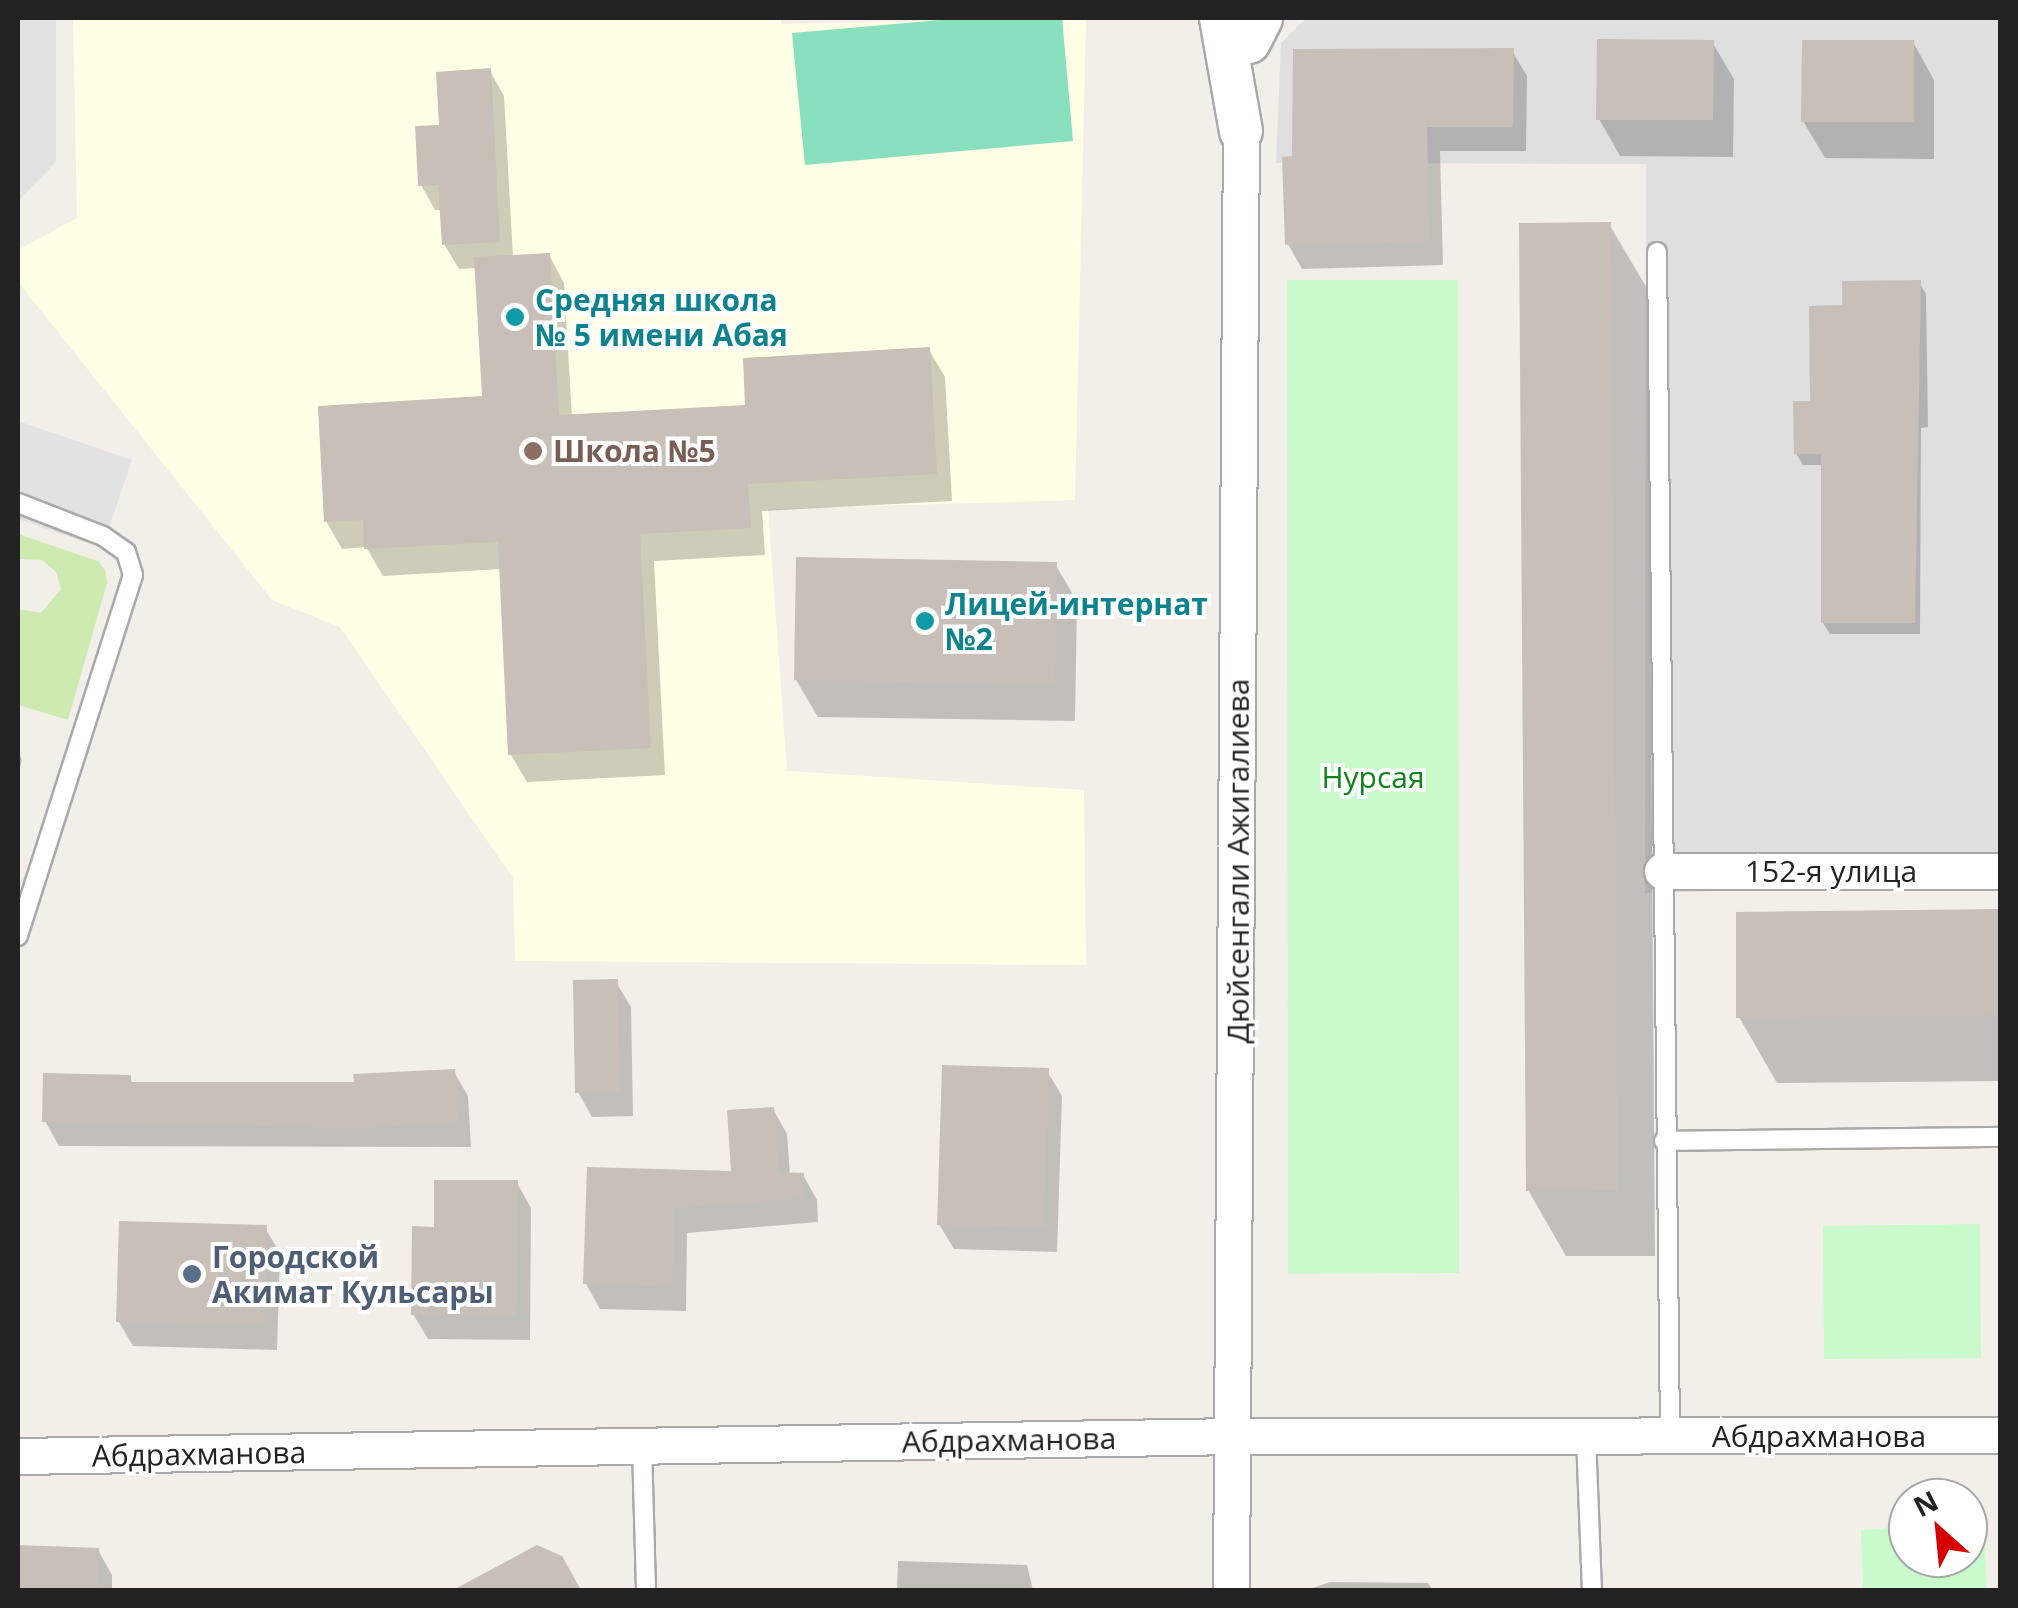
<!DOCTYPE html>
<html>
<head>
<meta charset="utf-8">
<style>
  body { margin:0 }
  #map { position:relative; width:2018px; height:1608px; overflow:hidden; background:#f2efe9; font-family:"Open Sans",sans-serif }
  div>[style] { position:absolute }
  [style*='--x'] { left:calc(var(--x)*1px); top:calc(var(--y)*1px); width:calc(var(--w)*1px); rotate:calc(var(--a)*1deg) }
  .residential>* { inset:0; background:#e0dfdf }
  .education>* { inset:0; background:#ffffe5 }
  .grass>* { inset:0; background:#cdebb0 }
  .park>* { inset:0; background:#c8facc }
  .pitch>* { inset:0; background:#88e0be }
  .parking>* { inset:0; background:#e2e2e2 }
  .shadow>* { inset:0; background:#0003 }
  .building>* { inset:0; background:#c7bfb8 }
  .roads { filter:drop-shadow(2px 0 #a9a9a9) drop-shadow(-2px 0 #a9a9a9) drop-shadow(0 2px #a9a9a9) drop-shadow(0 -2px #a9a9a9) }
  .service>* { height:18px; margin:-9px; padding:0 9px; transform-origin:9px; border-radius:9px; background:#fff }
  .minor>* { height:35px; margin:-17.5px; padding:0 17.5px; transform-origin:17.5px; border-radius:17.5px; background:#fff }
  .tertiary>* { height:42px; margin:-21px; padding:0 21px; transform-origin:21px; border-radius:21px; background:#fff }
  .dots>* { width:28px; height:28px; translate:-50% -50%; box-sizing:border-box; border:5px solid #fff; border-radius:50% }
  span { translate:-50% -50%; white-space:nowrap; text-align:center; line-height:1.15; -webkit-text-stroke:8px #fff; paint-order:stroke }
  .culture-label { font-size:30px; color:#0d838f; font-weight:700 }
  .left { translate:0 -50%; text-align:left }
  .education-label { font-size:30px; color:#785e54; font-weight:700 }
  .park-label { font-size:30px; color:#0c8416 }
  .street-label { font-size:30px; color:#222 }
  .service-label { font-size:30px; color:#4e5e75; font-weight:700 }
  .frame { position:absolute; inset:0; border:20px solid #222; pointer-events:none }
  .north { position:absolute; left:1888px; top:1478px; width:100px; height:100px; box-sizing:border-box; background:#fff; border:2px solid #a7a7a7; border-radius:50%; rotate:333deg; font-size:28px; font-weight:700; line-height:40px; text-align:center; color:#222 }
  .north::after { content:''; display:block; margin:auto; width:35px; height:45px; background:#d40000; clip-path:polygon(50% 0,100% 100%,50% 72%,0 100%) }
</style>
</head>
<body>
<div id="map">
  <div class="residential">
    <div style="clip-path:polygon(1306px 18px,2000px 18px,2000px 882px,1645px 893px,1646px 164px,1276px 163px,1281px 43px)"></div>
  </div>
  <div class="education">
    <div style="clip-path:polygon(73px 18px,781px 18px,781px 24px,1086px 18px,1075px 500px,768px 509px,787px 771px,1084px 790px,1086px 965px,515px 961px,513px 878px,340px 627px,272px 600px,18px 282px,18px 250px,77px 218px)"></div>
  </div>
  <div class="grass">
    <div style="clip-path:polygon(18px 534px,98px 561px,105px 570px,107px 583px,68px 720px,18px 705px,18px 609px,41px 613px,61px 589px,56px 572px,42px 560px,18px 559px)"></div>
  </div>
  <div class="park">
    <div style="clip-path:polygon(1287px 280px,1458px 280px,1459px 1273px,1288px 1274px)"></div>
    <div style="clip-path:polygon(1980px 1224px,1981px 1358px,1824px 1359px,1823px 1226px)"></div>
    <div style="clip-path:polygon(1968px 1524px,1984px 1524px,1987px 1590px,1863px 1590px,1861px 1530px,1908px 1527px,1908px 1558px,1968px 1558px)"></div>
  </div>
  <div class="pitch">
    <div style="clip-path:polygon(963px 18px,1062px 18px,1073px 141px,805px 165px,792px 33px)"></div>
  </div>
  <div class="parking">
    <div style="clip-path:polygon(18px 18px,56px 18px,56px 162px,18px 201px)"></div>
    <div style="clip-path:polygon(18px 421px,132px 460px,102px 548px,18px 519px)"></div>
  </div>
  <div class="shadow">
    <div style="clip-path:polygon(1712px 42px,1734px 79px,1733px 157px,1620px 156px,1599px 119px)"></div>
    <div style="clip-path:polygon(1913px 42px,1934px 80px,1934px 159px,1825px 158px,1803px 121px)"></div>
    <div style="clip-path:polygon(1512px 51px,1527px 76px,1526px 151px,1440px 151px,1443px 265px,1302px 269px,1288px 244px)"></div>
    <div style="clip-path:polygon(490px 71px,504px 96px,513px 257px,549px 255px,564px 283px,572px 417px,748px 407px,929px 350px,945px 377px,952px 501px,762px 511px,765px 555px,654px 561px,665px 775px,527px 782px,511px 755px,501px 569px,383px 576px,366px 547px,342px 549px,326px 521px,484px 398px,477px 268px,459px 269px,444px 244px,442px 210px,435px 210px,421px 185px,442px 128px)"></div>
    <div style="clip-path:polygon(1609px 224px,1648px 290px,1655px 1256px,1566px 1256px,1528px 1190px)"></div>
    <div style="clip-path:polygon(1919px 282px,1926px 294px,1928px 427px,1921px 428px,1920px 634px,1830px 634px,1823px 623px,1824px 465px,1803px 465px,1796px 453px,1844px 307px)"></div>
    <div style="clip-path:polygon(1055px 564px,1077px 601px,1075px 721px,818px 717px,796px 680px)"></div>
    <div style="clip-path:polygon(18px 751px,22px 760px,18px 774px)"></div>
    <div style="clip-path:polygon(2000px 911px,2000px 1081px,1777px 1083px,1739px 1017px,1739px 914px)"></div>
    <div style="clip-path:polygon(616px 982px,631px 1007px,633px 1116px,592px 1117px,578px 1092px)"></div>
    <div style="clip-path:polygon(1047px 1071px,1062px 1096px,1057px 1252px,954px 1249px,939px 1224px)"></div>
    <div style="clip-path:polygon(454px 1072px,468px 1096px,471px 1147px,59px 1146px,45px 1121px,129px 1077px,134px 1085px,356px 1085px)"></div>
    <div style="clip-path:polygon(773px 1109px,787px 1134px,790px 1175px,803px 1175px,817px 1200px,818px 1222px,687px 1233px,686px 1311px,600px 1309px,586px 1284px,589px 1170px,734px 1174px)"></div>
    <div style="clip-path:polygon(517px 1183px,531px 1208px,530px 1340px,428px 1339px,413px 1314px,436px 1229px)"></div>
    <div style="clip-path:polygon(265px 1228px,280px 1253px,277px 1350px,133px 1346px,119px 1322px)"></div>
    <div style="clip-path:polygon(18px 1547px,98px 1550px,112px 1575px,112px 1590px,18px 1590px)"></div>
    <div style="clip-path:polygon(898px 1561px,1027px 1565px,1033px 1590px,897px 1590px)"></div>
    <div style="clip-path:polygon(1330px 1582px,1428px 1583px,1433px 1590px,1307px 1590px)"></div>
  </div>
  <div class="building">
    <div style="clip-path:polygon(1597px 39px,1714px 40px,1713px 120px,1596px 120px)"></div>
    <div style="clip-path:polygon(1802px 40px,1914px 40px,1914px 122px,1801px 122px)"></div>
    <div style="clip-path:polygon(1514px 48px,1513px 127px,1427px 127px,1430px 241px,1285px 245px,1282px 157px,1292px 156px,1293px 49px)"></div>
    <div style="clip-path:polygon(491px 68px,500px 242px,442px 245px,438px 185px,418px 186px,415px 126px,439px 125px,436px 72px)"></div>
    <div style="clip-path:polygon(1611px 222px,1618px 1190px,1526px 1191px,1519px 223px)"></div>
    <div style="clip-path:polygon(550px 253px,559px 415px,745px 405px,743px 358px,930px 347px,937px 474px,748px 484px,751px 528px,640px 534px,651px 748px,508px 755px,498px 542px,364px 549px,363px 520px,324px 522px,318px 406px,482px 396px,474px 257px)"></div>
    <div style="clip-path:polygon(1921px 280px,1915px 623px,1821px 623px,1821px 454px,1794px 454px,1793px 401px,1810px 401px,1809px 306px,1842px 305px,1842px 281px)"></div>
    <div style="clip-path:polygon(796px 557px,1057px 562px,1055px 685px,794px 680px)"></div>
    <div style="clip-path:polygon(2000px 909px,2000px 1015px,1736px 1018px,1736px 912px)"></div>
    <div style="clip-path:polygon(618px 979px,620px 1092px,575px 1093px,573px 980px)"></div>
    <div style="clip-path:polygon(942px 1065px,1049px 1068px,1044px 1227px,937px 1225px)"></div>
    <div style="clip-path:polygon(455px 1069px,458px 1123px,355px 1128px,42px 1122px,43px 1073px,131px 1075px,131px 1082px,354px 1082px,353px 1074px)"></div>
    <div style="clip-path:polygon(774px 1107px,779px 1172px,804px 1173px,805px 1198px,674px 1208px,673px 1287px,583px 1284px,587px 1167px,731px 1171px,727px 1110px)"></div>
    <div style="clip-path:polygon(434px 1180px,518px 1180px,517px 1316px,411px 1315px,412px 1226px,434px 1227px)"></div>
    <div style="clip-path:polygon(119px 1221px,267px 1225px,264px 1326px,116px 1322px)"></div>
    <div style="clip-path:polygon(18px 1545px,99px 1548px,98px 1590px,18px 1590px)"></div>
    <div style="clip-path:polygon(537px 1545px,562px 1556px,581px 1590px,453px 1590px)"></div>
  </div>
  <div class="roads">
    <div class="service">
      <div style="--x:1657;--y:252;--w:1185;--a:89.37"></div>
      <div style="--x:18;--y:503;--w:91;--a:21.2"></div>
      <div style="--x:103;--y:536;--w:28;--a:35"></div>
      <div style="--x:126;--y:552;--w:24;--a:73"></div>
      <div style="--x:133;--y:575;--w:379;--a:107.7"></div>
      <div style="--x:1664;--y:1141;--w:336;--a:-0.7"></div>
      <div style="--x:1586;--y:1436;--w:154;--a:87.8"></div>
      <div style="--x:642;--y:1446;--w:144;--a:88.4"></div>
    </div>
    <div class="minor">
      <div style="--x:1662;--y:871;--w:338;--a:0"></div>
      <div style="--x:18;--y:1456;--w:1218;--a:-0.94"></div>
      <div style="--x:1236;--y:1436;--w:764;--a:-0.07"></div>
      <div style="--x:1231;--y:1590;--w:1459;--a:-89.61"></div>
    </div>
    <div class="tertiary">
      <div style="--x:1221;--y:18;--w:115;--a:80"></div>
      <div style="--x:1249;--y:42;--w:27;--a:-63"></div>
    </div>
  </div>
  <div class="dots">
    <div style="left:515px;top:317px;background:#0f9aa8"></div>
    <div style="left:533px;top:451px;background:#8d6e63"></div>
    <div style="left:925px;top:621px;background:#0f9aa8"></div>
    <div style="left:192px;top:1274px;background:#5c6f8a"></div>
  </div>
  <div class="culture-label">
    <span class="left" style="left:535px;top:317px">Средняя школа<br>№ 5 имени Абая</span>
    <span class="left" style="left:945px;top:621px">Лицей-интернат<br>№2</span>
  </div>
  <div class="education-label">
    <span class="left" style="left:553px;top:451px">Школа №5</span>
  </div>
  <div class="park-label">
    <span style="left:1373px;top:777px">Нурсая</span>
  </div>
  <div class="street-label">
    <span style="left:1238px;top:861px;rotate:-90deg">Дюйсенгали Ажигалиева</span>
    <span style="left:1831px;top:871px">152-я улица</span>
    <span style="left:1819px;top:1436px">Абдрахманова</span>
    <span style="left:1009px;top:1440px;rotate:-1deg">Абдрахманова</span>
    <span style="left:199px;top:1454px;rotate:-1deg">Абдрахманова</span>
  </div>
  <div class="service-label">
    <span class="left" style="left:212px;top:1274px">Городской<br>Акимат Кульсары</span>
  </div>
  <div class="frame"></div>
  <div class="north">N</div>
</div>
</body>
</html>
